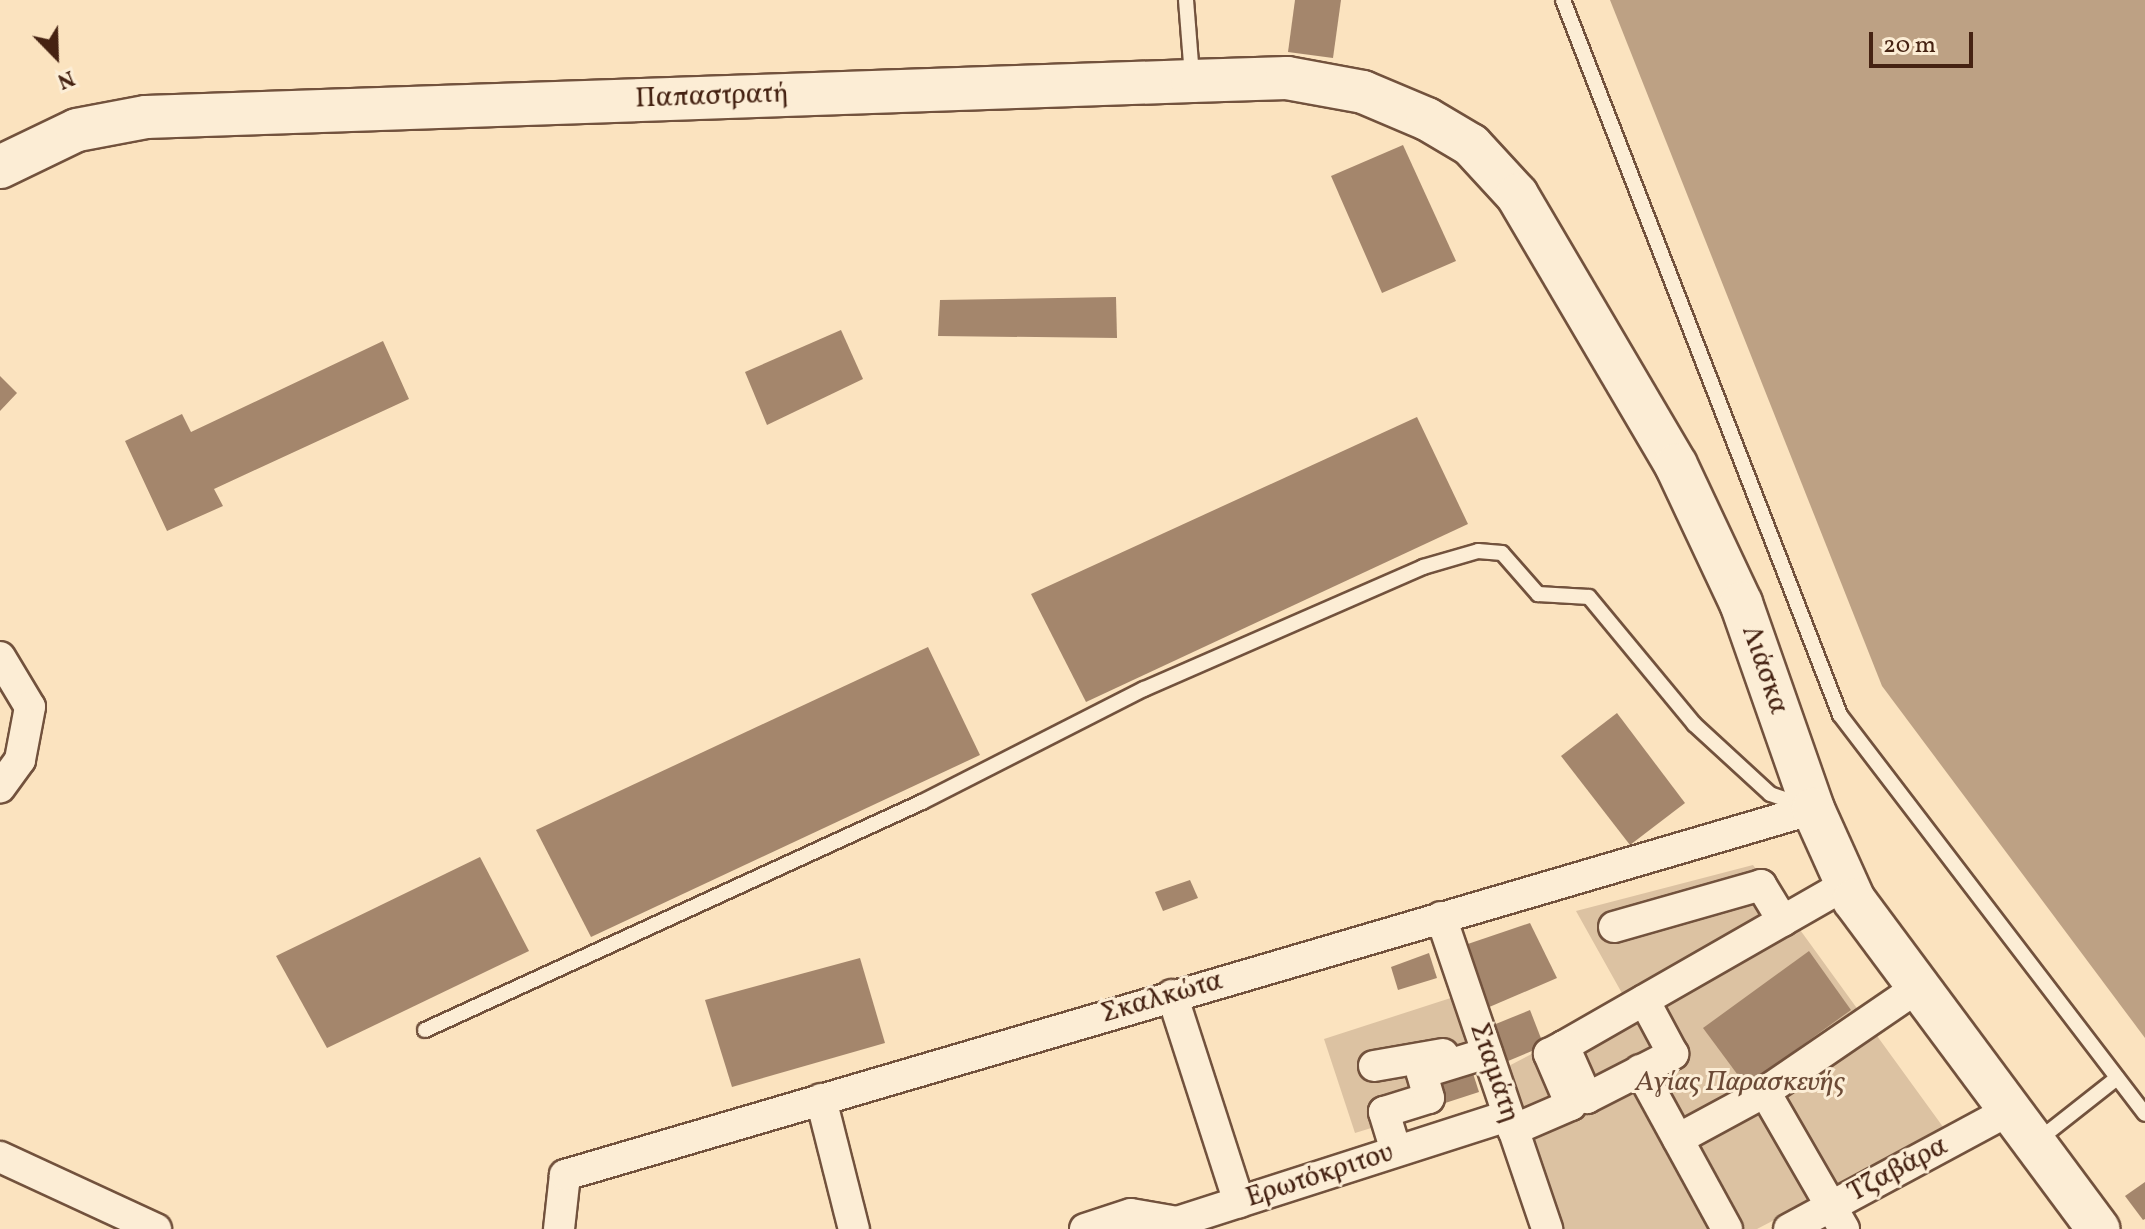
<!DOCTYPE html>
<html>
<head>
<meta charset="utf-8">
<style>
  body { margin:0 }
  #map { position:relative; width:2145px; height:1229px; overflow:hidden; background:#fbe3bf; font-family:Vollkorn,serif }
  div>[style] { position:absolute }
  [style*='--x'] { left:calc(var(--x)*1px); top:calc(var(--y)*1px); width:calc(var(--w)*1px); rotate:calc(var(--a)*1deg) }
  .green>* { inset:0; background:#dcc2a2 }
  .water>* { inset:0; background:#bda184 }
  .building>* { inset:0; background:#a4866c }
  .roads { filter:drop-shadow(2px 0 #72523d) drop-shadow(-2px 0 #72523d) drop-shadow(0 2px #72523d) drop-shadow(0 -2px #72523d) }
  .lane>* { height:14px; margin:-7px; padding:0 7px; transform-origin:7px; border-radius:7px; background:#fcedd5 }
  .street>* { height:30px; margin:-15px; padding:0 15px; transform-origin:15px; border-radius:15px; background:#fcedd5 }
  .secondary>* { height:42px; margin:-21px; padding:0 21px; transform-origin:21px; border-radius:21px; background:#fcedd5 }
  span { translate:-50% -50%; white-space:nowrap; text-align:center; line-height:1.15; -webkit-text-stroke:6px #fcedd5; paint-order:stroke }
  .street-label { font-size:28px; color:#452212 }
  .park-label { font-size:28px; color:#6b4a36; font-style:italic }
  .north { position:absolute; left:16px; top:16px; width:80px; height:80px; -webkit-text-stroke:6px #fcedd5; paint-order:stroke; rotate:157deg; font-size:22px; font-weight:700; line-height:32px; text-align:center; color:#452212 }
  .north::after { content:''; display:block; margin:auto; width:28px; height:36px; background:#452212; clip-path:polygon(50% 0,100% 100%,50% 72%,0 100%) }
  .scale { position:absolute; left:1869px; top:32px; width:104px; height:36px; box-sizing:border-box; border:4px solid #452212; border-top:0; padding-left:10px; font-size:24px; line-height:28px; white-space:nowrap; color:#452212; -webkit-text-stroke:6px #fcedd5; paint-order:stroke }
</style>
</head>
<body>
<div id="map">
  <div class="green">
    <div style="clip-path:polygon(1753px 865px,1946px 1131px,1757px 1229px,1561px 1229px,1501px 1070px,1628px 1004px,1576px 911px)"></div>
    <div style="clip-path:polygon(1460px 995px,1480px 1058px,1436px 1108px,1355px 1133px,1324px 1039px)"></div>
  </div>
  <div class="water">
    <div style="clip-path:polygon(1610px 0,2145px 0,2145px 1038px,1882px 686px)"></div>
  </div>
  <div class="building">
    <div style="clip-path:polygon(1295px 0,1341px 0,1333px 58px,1288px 52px)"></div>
    <div style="clip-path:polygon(1403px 145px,1456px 261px,1382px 293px,1331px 176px)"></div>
    <div style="clip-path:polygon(1116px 297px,1117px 338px,938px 336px,940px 300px)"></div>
    <div style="clip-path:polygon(841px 330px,863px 379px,767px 425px,745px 372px)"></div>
    <div style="clip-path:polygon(383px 341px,409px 399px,214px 489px,223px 506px,167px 531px,125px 441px,182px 414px,191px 432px)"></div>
    <div style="clip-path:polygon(0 376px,17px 393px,0 411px)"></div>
    <div style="clip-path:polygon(1417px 417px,1468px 524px,1086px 702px,1031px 594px)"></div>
    <div style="clip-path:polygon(928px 647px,980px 755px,591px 937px,536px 830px)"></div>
    <div style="clip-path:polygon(1617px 713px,1685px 803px,1630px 845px,1561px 756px)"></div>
    <div style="clip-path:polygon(480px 857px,529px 951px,327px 1048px,276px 956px)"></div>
    <div style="clip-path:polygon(1190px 880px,1198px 898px,1163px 911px,1155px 892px)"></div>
    <div style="clip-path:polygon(1530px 923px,1557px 978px,1480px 1011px,1456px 948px)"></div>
    <div style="clip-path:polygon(1809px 951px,1851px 1010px,1746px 1086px,1703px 1028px)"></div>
    <div style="clip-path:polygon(1429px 953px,1437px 978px,1398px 990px,1391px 967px)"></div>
    <div style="clip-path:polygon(860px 958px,885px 1043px,732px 1087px,705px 1000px)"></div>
    <div style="clip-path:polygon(1530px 1010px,1544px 1046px,1501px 1064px,1486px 1028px)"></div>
    <div style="clip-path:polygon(1470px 1064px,1479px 1092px,1439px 1105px,1429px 1078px)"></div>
    <div style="clip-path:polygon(2145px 1182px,2145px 1219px,2143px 1220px,2125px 1196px)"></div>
  </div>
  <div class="roads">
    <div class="lane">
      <div style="--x:1186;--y:0;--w:76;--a:85.5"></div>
      <div style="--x:1563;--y:0;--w:767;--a:68.82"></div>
      <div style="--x:1840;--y:715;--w:502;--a:52.61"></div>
      <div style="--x:425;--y:1030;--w:547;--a:-24.64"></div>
      <div style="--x:922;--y:802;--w:249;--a:-27"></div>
      <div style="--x:1144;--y:689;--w:305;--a:-23.6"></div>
      <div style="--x:1423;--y:567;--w:57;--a:-16.2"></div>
      <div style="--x:1478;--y:551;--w:24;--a:5"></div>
      <div style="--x:1502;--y:553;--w:55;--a:48.7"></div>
      <div style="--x:1538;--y:594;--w:51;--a:3.4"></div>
      <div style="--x:1589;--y:597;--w:165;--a:50.4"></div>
      <div style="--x:1694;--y:724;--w:103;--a:42.6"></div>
      <div style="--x:1770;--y:794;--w:36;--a:19"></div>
      <div style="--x:2051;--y:1130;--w:84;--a:-38.2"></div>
    </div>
    <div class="street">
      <div style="--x:0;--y:657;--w:58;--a:59"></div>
      <div style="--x:30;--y:707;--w:54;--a:100.7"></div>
      <div style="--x:20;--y:760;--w:34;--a:126"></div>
      <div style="--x:1441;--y:917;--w:330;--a:71.2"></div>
      <div style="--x:1614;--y:927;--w:153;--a:-15.9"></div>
      <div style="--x:1761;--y:885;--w:42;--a:58.6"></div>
      <div style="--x:1172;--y:995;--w:218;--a:72.1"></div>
      <div style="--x:1564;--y:1046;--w:324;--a:-29.8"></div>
      <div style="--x:1374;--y:1066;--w:70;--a:-9.9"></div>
      <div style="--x:1640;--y:1070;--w:181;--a:61.3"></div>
      <div style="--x:1765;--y:1092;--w:184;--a:-34.4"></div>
      <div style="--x:821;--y:1099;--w:134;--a:75.8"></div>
      <div style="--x:1513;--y:1130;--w:63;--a:-23.3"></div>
      <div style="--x:1571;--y:1105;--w:56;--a:-113.3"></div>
      <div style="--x:1549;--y:1054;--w:17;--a:-28"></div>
      <div style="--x:1564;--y:1046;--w:57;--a:66.1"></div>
      <div style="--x:1587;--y:1098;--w:97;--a:-27.1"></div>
      <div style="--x:1673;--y:1054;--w:61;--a:-118.2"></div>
      <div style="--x:1678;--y:1139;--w:99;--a:-28.4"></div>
      <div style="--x:1765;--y:1092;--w:158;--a:60"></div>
      <div style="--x:1396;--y:1151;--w:41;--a:-107.1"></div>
      <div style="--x:1384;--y:1112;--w:47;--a:-17.3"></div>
      <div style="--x:1429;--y:1098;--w:26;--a:-106"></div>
      <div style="--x:1422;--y:1073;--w:68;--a:-17.1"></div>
      <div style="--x:0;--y:1157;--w:172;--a:24.8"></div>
      <div style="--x:559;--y:1229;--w:54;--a:-83.7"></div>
      <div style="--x:565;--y:1175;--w:1301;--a:-16.34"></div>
      <div style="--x:1085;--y:1229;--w:48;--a:-18.1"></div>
      <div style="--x:1131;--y:1214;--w:47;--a:9.9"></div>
      <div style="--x:1177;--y:1222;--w:348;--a:-17.8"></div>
      <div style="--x:1789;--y:1229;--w:249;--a:-28.3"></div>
    </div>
    <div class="secondary">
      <div style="--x:0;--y:167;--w:85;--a:-25.7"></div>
      <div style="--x:77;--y:130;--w:70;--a:-10.7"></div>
      <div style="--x:146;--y:117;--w:1047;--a:-1.97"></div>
      <div style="--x:1192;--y:81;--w:95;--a:-1.8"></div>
      <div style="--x:1287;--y:78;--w:77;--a:10.4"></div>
      <div style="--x:1363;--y:92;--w:69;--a:22.9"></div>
      <div style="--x:1427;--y:119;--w:51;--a:30.6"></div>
      <div style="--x:1471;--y:145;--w:68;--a:47.4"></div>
      <div style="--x:1517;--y:195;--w:313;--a:59.5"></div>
      <div style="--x:1676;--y:465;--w:153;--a:64.8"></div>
      <div style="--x:1741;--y:603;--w:218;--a:70.7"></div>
      <div style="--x:1813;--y:809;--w:100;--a:65.7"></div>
      <div style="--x:1854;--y:900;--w:410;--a:53.4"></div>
    </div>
  </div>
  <div class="street-label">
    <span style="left:712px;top:97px;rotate:-2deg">Παπαστρατή</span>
    <span style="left:1764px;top:670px;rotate:71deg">Λιάσκα</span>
    <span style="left:1162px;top:998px;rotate:-16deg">Σκαλκώτα</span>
    <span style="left:1494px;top:1073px;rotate:71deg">Σταμάτη</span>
    <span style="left:1898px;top:1170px;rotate:-28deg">Τζαβάρα</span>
    <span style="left:1320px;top:1176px;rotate:-18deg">Ερωτόκριτου</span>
  </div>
  <div class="park-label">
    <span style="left:1740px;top:1083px">Αγίας Παρασκευής</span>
  </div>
  <div class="north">N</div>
  <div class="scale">20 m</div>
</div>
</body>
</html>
